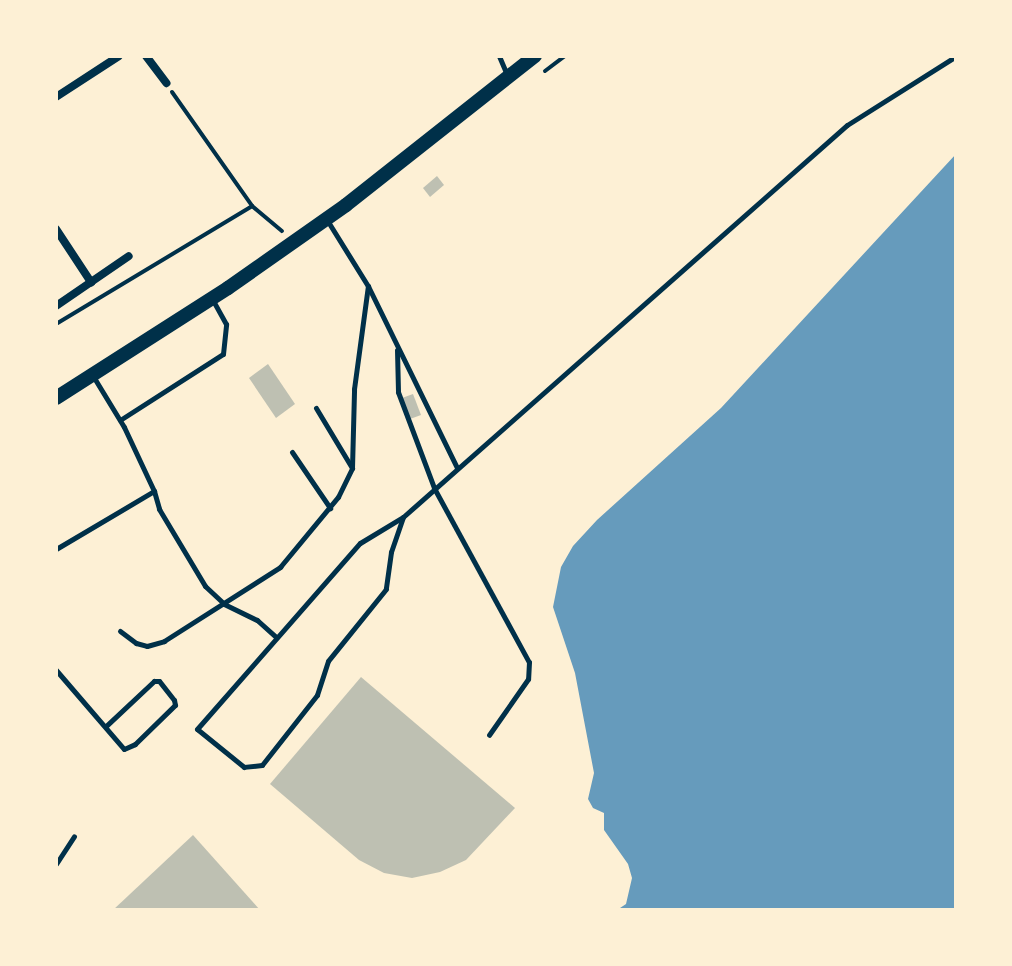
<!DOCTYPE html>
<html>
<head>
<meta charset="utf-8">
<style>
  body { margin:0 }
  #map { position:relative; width:1012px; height:966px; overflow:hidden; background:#fdf0d5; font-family:"Roboto Condensed",sans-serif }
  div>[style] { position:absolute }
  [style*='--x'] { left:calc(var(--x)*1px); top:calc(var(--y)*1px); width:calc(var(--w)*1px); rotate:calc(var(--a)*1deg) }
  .water>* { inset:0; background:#669bbc }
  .building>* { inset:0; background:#bec0b2 }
  .path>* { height:4px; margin:-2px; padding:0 2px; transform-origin:2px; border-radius:2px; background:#003049 }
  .service>* { height:5px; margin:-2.5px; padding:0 2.5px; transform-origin:2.5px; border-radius:2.5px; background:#003049 }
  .minor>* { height:8px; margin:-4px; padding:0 4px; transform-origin:4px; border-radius:4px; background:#003049 }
  .tertiary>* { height:14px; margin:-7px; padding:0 7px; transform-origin:7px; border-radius:7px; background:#003049 }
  span { translate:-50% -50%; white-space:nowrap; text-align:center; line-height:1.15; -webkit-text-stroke:8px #fdf0d5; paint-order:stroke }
  .frame { position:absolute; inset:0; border:58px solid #fdf0d5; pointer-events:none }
</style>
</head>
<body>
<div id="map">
  <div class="water">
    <div style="clip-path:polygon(956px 154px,956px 910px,617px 910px,626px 904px,632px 878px,628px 864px,604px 830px,604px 813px,593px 808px,588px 799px,594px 773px,575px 673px,553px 607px,561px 567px,573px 546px,597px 520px,721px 408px)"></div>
  </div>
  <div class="building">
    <div style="clip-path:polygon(437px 176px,444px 185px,430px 197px,423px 188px)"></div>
    <div style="clip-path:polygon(268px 364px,295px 404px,276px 418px,249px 378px)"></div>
    <div style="clip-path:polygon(413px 394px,421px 415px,410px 419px,402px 398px)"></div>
    <div style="clip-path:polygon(361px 677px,515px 808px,466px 860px,440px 872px,412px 878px,384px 873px,359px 860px,270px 784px)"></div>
    <div style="clip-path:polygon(193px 835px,260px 910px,113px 910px)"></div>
  </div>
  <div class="path">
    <div style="--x:545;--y:71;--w:25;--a:-37"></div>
    <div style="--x:172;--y:92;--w:139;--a:54.9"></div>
    <div style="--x:252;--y:206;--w:39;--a:40"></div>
    <div style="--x:56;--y:324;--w:229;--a:-31"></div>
  </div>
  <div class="service">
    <div style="--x:499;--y:56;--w:21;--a:67"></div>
    <div style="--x:327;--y:220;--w:78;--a:58.2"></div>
    <div style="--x:368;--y:286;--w:203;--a:63.9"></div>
    <div style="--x:397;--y:350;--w:42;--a:88.6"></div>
    <div style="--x:398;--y:392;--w:103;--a:69.4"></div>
    <div style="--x:434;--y:488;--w:198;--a:61.4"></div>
    <div style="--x:529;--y:662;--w:17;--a:93"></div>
    <div style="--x:528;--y:679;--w:68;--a:124.9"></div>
    <div style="--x:316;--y:408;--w:70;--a:59"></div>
    <div style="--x:120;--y:420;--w:122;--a:-32.7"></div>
    <div style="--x:223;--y:354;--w:30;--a:-84"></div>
    <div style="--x:226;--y:324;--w:29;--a:-119"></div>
    <div style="--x:292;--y:452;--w:68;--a:55.8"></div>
    <div style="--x:154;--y:491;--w:19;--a:74"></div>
    <div style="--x:159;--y:509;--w:90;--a:59.1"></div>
    <div style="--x:205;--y:586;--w:26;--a:43"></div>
    <div style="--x:224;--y:604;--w:37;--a:26"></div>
    <div style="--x:257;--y:620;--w:25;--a:42"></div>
    <div style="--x:403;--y:517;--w:37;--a:109"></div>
    <div style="--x:391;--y:552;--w:37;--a:98"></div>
    <div style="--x:386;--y:589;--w:92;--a:128.9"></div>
    <div style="--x:328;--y:661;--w:36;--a:108"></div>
    <div style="--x:317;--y:695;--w:89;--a:128.2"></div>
    <div style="--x:262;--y:765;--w:18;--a:174"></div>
    <div style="--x:244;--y:767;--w:60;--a:-141"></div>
    <div style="--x:197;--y:729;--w:247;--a:-48.8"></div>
    <div style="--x:360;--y:543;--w:50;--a:-31.2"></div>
    <div style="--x:403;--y:517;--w:592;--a:-41.44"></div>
    <div style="--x:847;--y:125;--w:129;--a:-32.3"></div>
    <div style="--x:56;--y:549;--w:114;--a:-30.6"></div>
    <div style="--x:154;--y:491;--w:71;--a:-115.1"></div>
    <div style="--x:124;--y:427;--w:60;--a:-121.3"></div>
    <div style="--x:120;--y:631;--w:20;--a:37"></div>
    <div style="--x:136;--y:643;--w:11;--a:15"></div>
    <div style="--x:147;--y:646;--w:18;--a:-16"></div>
    <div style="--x:164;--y:641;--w:138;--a:-32.5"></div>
    <div style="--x:280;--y:567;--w:91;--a:-50.4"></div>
    <div style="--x:338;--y:497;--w:32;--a:-64"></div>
    <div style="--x:352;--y:468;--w:79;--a:-88.5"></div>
    <div style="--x:354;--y:389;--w:104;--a:-82.3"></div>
    <div style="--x:56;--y:670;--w:104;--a:49.3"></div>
    <div style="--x:124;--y:749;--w:12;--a:-24"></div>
    <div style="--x:135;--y:744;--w:56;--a:-44.3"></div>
    <div style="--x:175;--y:705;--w:5;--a:-101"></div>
    <div style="--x:174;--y:700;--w:24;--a:-128"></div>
    <div style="--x:159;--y:681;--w:5;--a:180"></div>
    <div style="--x:154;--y:681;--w:66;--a:136.8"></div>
    <div style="--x:56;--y:864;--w:33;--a:-57"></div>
  </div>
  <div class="minor">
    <div style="--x:146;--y:56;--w:34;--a:53"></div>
    <div style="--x:56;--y:97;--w:75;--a:-33.1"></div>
    <div style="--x:56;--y:229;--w:64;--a:56.6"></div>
    <div style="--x:56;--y:306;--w:88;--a:-34.4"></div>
  </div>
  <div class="tertiary">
    <div style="--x:56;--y:398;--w:204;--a:-32.6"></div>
    <div style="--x:228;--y:288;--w:144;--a:-35.1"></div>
    <div style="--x:346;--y:205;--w:241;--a:-38.3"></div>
  </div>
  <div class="frame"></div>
</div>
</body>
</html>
